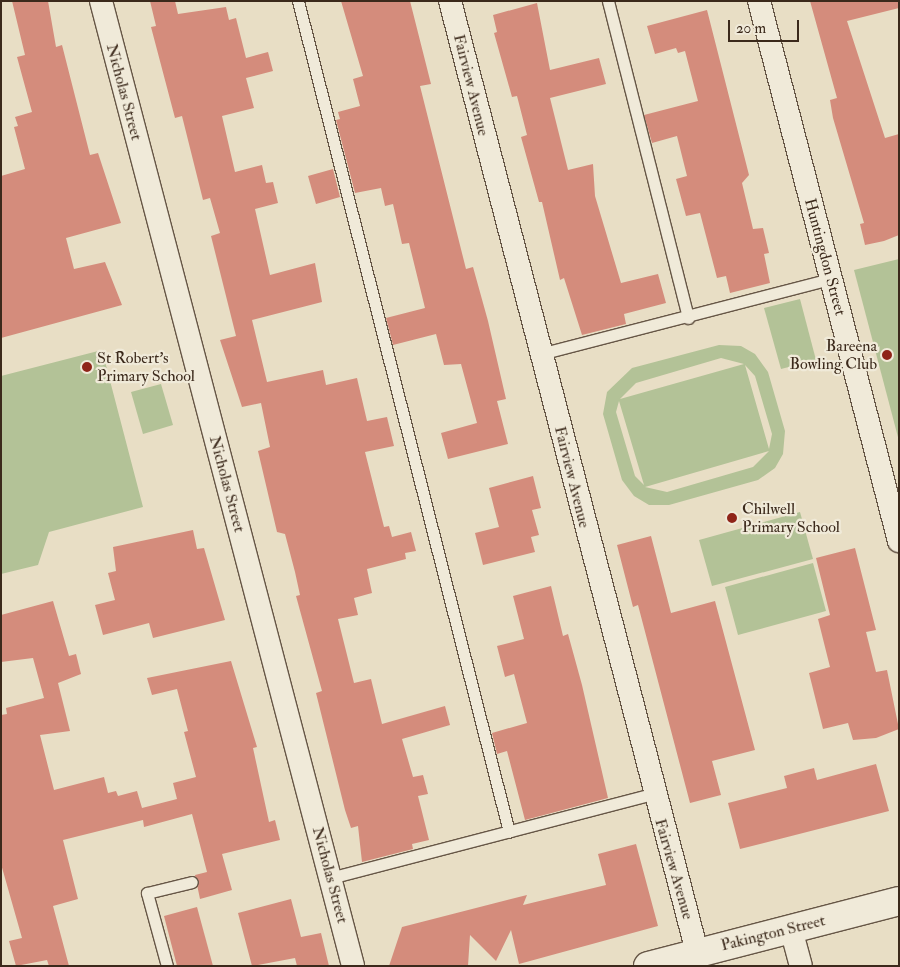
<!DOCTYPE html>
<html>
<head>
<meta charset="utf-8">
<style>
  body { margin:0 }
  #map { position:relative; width:900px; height:967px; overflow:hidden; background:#e8dec5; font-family:"IM FELL Double Pica",serif }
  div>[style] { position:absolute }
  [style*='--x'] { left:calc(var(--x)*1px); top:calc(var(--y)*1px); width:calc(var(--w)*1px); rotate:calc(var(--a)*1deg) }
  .green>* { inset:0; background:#b3c297 }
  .building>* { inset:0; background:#d48c7c }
  .roads { filter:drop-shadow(1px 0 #665646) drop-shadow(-1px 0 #665646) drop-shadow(0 1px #665646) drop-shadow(0 -1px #665646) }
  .service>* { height:11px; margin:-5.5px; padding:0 5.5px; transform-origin:5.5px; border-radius:5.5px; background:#f0ead9 }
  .minor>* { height:22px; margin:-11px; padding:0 11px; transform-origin:11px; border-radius:11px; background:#f0ead9 }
  .tertiary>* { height:28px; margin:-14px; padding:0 14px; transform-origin:14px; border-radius:14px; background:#f0ead9 }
  .dots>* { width:14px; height:14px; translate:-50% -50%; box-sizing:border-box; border:2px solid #f0ead9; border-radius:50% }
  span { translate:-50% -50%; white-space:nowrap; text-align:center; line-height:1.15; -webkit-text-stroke:4.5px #f0ead9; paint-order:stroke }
  .street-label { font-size:16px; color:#3b291b }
  .poi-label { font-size:16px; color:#3b291b }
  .right { translate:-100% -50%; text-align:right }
  .left { translate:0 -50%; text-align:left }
  .frame { position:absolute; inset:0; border:2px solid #3b291b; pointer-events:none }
  .scale { position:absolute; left:728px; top:20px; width:71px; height:22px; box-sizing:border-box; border:2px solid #3b291b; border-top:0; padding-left:6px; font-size:15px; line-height:18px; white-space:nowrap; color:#3b291b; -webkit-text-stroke:4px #f0ead9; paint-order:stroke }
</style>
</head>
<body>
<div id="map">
  <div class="green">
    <div style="clip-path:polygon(899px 259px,899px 441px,854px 270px)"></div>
    <div style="clip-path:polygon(800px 299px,816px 360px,781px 369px,764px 308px)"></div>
    <div style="clip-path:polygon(evenodd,719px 345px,741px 346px,755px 354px,768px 372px,785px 431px,783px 454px,775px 468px,758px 480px,669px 505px,649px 505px,634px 496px,622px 480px,603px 414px,607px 392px,632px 368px,719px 345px,721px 358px,744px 364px,620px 399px,636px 383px,721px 358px,719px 345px,745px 365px,755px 376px,772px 434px,769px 449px,745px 365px,719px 345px,619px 401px,644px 485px,635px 476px,616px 412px,619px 401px,719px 345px,769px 451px,753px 467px,667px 492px,645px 487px,769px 451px)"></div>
    <div style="clip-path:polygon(102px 350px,143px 507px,49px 532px,38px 565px,1px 574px,1px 376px)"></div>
    <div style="clip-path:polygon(161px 384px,173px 425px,143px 434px,131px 392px)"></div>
    <div style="clip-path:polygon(800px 512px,813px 559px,712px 586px,699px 540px)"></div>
    <div style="clip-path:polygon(813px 563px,826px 611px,738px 635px,725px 587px)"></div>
  </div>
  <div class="building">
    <div style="clip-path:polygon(12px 1px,48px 1px,56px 47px,62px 45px,90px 155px,98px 153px,121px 223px,66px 238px,74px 269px,105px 262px,122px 305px,1px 338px,1px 176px,25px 169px,14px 127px,18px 126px,15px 117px,32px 112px,17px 57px,25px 55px)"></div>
    <div style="clip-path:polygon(150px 1px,175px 1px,178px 14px,226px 7px,229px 20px,236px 18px,246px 58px,268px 52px,273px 71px,246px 78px,254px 108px,222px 116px,235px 172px,262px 165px,266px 183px,273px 182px,278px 203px,255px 209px,270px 275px,315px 263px,322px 302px,252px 320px,267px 382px,323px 370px,326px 385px,357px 378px,367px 421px,387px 417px,394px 446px,365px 452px,384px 527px,389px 526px,392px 537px,411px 532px,416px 551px,405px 553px,406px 559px,367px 569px,372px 593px,354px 598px,358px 615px,338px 619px,354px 683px,371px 679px,382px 724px,445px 706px,450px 725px,402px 739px,413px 777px,423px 775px,428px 794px,418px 796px,429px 840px,412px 844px,413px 849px,362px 862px,358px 826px,351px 828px,345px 810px,316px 693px,322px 691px,296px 596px,300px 595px,295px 572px,285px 534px,277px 532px,258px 451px,270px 447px,261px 403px,242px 407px,220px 340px,236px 336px,211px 236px,220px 233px,210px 198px,203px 200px,182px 116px,175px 118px,151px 27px,156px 26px)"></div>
    <div style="clip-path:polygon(341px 1px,410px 1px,431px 84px,420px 86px,466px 269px,473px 267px,488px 321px,506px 399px,497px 401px,508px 444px,448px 459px,441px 433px,477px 423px,461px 364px,444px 365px,436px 334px,393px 345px,386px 318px,425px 308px,409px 243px,402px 244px,393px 204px,385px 206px,381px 188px,355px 193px,336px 120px,340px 119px,338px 112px,360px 106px,353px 79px,363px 76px)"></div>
    <div style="clip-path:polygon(810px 1px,898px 1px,899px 8px,847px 21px,885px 138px,899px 134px,899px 235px,884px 241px,865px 245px,860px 224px,864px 223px,833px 118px,830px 100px,837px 98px)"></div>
    <div style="clip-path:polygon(537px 3px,550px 70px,599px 58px,606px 84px,550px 98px,568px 170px,593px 164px,595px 196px,621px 283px,658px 274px,666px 303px,624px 314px,626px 324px,582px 335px,564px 278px,560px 280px,542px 202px,539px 202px,521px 137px,527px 135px,517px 96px,512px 97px,494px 33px,497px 32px,493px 15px)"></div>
    <div style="clip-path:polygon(707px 10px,749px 175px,742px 183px,753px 229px,763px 228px,769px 253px,764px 254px,770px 283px,730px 293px,726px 276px,717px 278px,700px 213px,686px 216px,676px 179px,687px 176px,677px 136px,652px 143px,644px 115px,698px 101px,685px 51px,678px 53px,676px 48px,655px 54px,647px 26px)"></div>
    <div style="clip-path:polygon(333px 169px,340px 197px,316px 204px,308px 176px)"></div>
    <div style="clip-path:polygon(533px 476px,541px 508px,532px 510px,539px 535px,531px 537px,535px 552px,483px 565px,475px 533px,499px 527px,489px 488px)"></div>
    <div style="clip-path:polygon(193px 530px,197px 549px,204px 548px,225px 620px,153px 638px,149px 623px,103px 635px,95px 605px,115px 600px,108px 573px,116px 571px,113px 547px)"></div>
    <div style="clip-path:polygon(651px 536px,671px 613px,715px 601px,755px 750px,712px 761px,721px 795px,690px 803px,638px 605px,633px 607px,617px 545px)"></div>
    <div style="clip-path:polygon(855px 548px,876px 630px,866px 632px,876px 672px,887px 670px,899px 729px,876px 738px,853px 740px,848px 723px,823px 729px,809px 673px,830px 667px,818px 619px,830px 615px,816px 558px)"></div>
    <div style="clip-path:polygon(551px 586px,563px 636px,568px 634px,582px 685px,608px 798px,525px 820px,507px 751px,497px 754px,492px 733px,527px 723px,514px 674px,505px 677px,497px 646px,524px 639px,513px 596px)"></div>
    <div style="clip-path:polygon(53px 601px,69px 656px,76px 654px,81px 674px,58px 683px,70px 731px,40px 735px,54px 790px,104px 777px,108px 793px,116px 791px,118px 796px,137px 791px,142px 808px,177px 799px,173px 783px,196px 777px,184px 732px,188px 731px,177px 689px,152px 695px,147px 678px,231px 661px,257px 747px,253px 748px,269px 822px,275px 820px,280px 840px,222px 854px,232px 890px,200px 899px,195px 875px,207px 872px,192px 814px,144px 827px,143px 820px,63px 840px,78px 899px,53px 906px,69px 966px,49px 966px,47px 960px,16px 966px,9px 941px,22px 938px,1px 864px,1px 715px,7px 714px,6px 708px,44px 698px,33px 658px,1px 662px,1px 615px)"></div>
    <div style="clip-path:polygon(876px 764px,889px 811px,740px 849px,728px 803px,787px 788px,784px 776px,814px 768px,817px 780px)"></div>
    <div style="clip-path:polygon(636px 844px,658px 926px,519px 964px,511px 930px,496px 961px,470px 935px,468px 966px,389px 966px,402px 927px,527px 895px,523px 905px,606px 885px,598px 854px)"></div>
    <div style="clip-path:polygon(291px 899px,301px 937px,321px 933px,329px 966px,297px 966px,295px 958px,252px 966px,238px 913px)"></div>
    <div style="clip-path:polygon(197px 907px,213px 966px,177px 966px,164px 916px)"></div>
  </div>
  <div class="roads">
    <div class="service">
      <div style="--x:298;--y:1;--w:857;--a:75.75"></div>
      <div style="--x:608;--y:1;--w:327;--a:75.8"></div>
      <div style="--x:540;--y:354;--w:301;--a:-14.5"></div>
      <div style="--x:330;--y:878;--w:334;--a:-14.6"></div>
      <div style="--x:167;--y:966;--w:76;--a:-105.3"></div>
      <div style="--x:147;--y:893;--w:46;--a:-13.7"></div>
    </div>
    <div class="minor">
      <div style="--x:101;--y:1;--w:997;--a:75.36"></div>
      <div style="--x:450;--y:1;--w:983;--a:75.44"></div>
      <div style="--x:759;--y:1;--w:558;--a:75.47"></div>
      <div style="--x:791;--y:929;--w:38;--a:75"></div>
    </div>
    <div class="tertiary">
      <div style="--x:648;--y:966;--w:259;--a:-14.5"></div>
    </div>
  </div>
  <div class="dots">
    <div style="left:887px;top:355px;background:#8f2418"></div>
    <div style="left:87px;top:367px;background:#8f2418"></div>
    <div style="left:732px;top:518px;background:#8f2418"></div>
  </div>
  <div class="street-label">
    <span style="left:471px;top:85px;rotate:76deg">Fairview Avenue</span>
    <span style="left:124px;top:92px;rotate:75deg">Nicholas Street</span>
    <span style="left:825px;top:257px;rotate:75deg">Huntingdon Street</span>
    <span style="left:572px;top:477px;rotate:76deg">Fairview Avenue</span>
    <span style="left:227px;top:484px;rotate:75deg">Nicholas Street</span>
    <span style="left:674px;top:869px;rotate:74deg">Fairview Avenue</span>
    <span style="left:330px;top:875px;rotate:75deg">Nicholas Street</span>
    <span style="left:773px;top:933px;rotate:-14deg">Pakington Street</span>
  </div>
  <div class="poi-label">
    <span class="right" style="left:877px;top:355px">Bareena<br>Bowling Club</span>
    <span class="left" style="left:97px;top:367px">St Robert's<br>Primary School</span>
    <span class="left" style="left:742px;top:518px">Chilwell<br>Primary School</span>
  </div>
  <div class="frame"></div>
  <div class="scale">20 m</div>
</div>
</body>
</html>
